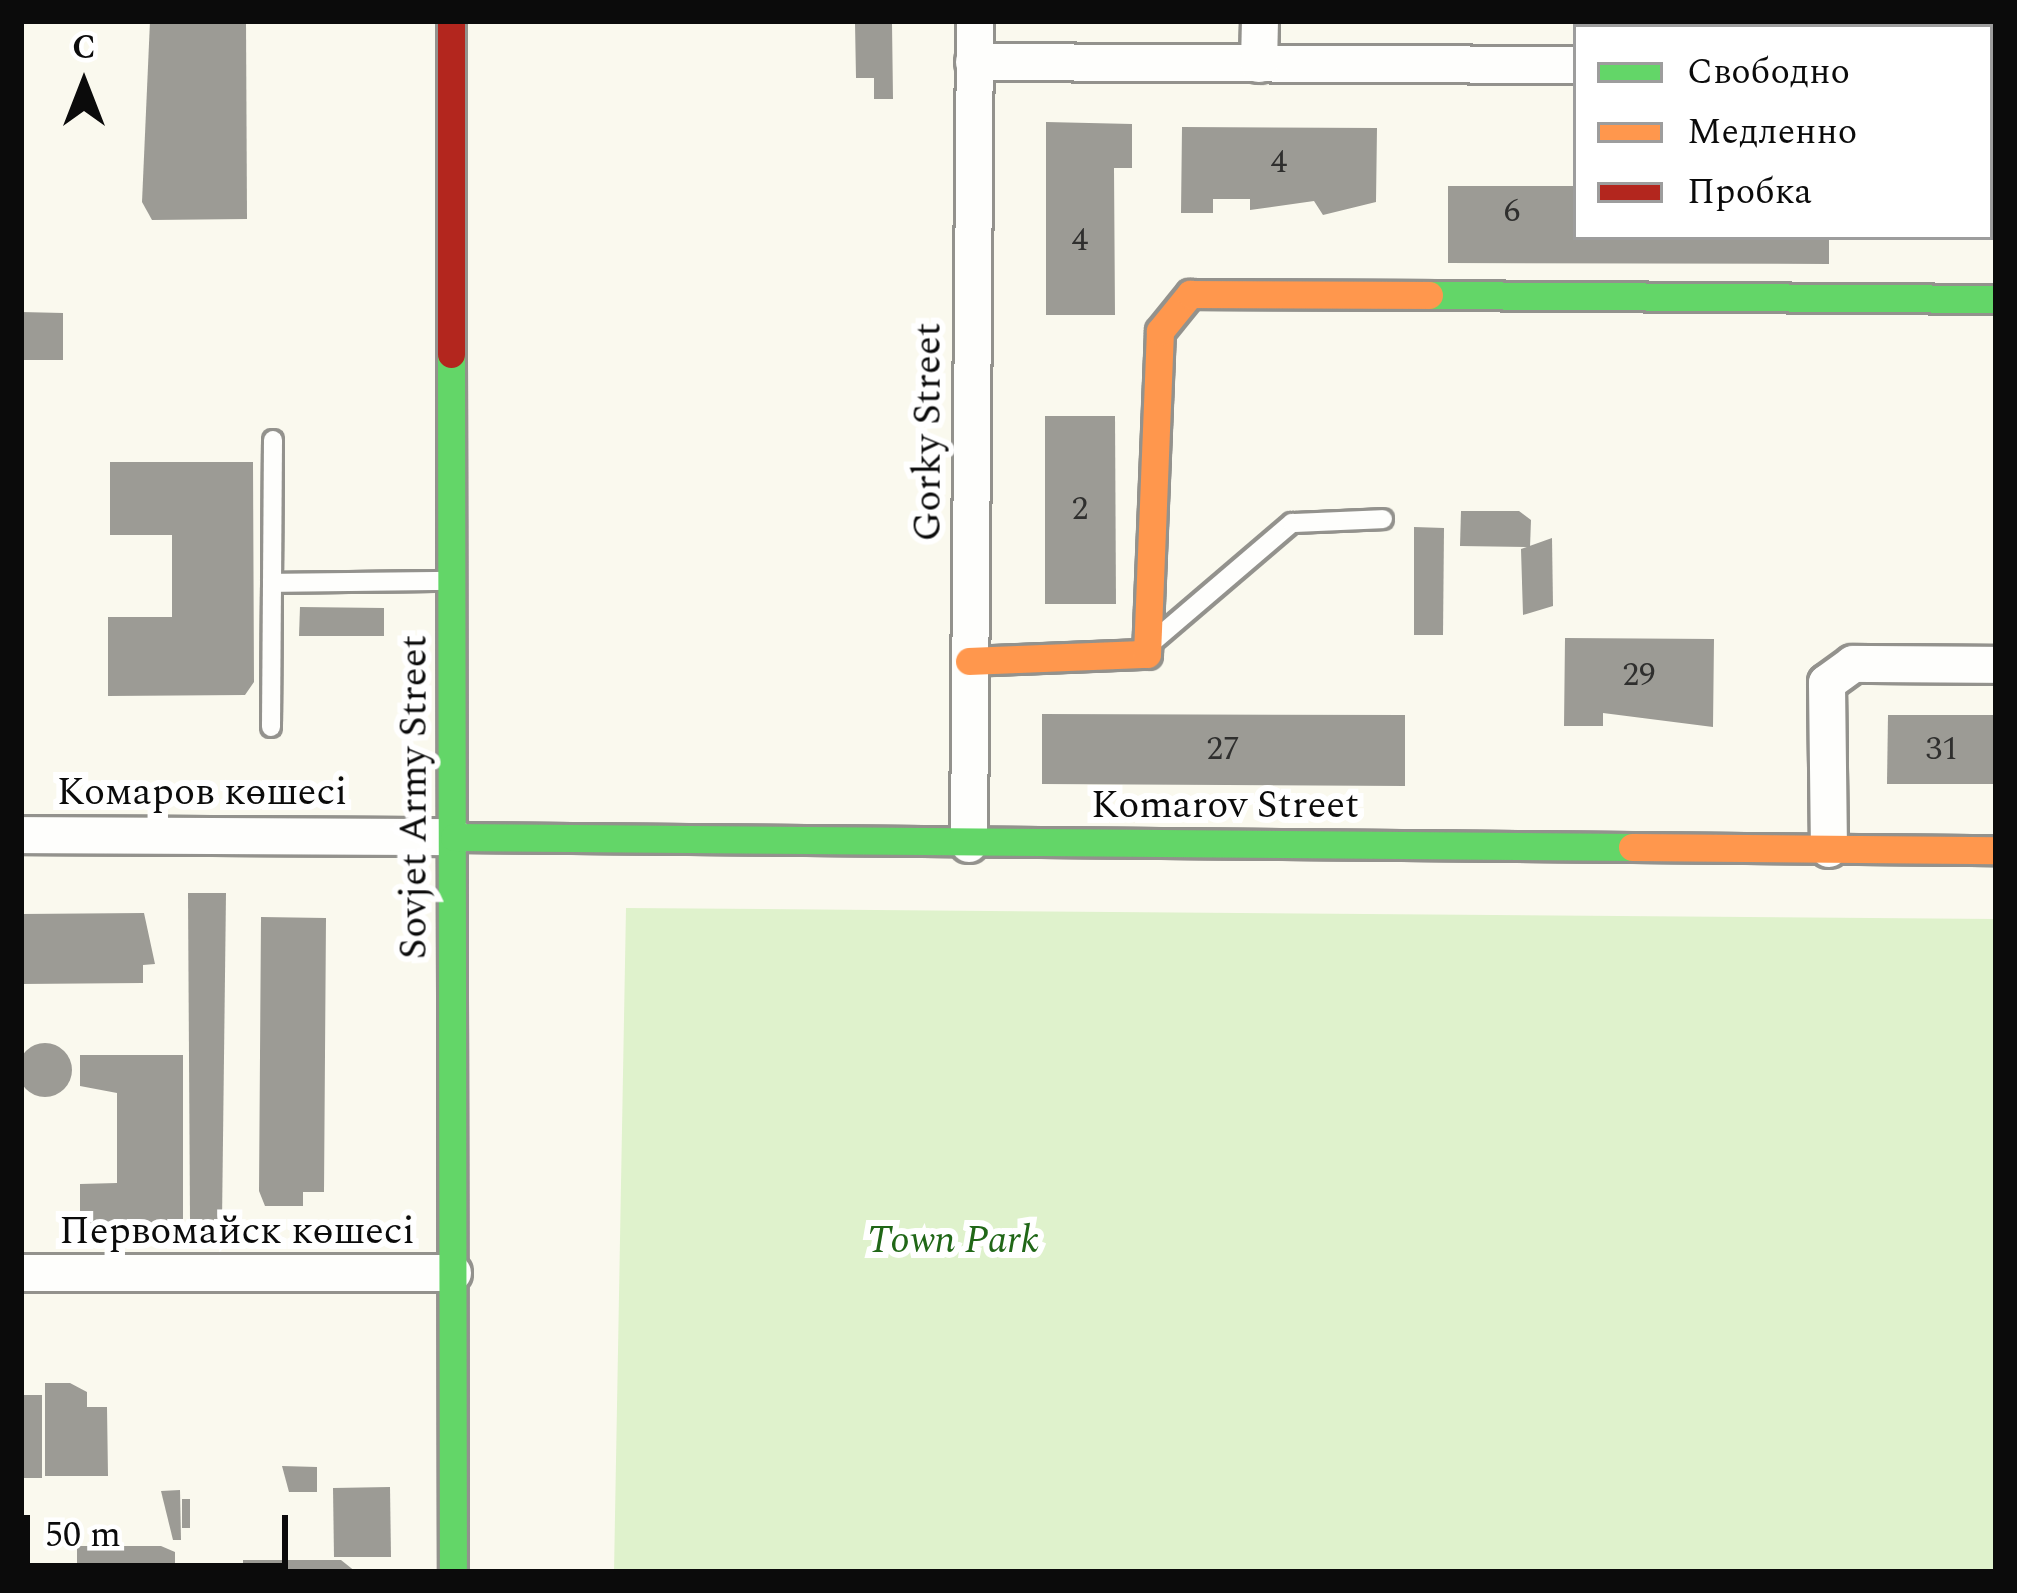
<!DOCTYPE html>
<html>
<head>
<meta charset="utf-8">
<style>
  body { margin:0 }
  #map { position:relative; width:2017px; height:1593px; overflow:hidden; background:#faf9ee; font-family:Spectral,serif }
  div>[style] { position:absolute }
  [style*='--x'] { left:calc(var(--x)*1px); top:calc(var(--y)*1px); width:calc(var(--w)*1px); rotate:calc(var(--a)*1deg) }
  .green>* { inset:0; background:#dff2cc }
  .building>* { inset:0; background:#9c9b95 }
  .round { border-radius:50% }
  .roads { filter:drop-shadow(3px 0 #93928d) drop-shadow(-3px 0 #93928d) drop-shadow(0 3px #93928d) drop-shadow(0 -3px #93928d) }
  .lane>* { height:18px; margin:-9px; padding:0 9px; transform-origin:9px; border-radius:9px; background:#fefefc }
  .street>* { height:36px; margin:-18px; padding:0 18px; transform-origin:18px; border-radius:18px; background:#fefefc }
  .fast>* { height:27px; margin:-13.5px; padding:0 13.5px; transform-origin:13.5px; border-radius:13.5px; background:#63d668 }
  .slow>* { height:27px; margin:-13.5px; padding:0 13.5px; transform-origin:13.5px; border-radius:13.5px; background:#ff974d }
  .jam>* { height:27px; margin:-13.5px; padding:0 13.5px; transform-origin:13.5px; border-radius:13.5px; background:#b3261e }
  span { translate:-50% -50%; white-space:nowrap; text-align:center; line-height:1.15; -webkit-text-stroke:12px #fff; paint-order:stroke }
  .number-label { font-size:33px; color:#2f2f2e }
  .number-label span { -webkit-text-stroke-width:0 }
  .street-label { font-size:39px; color:#0b0b0b }
  .park-label { font-size:39px; color:#206717; font-style:italic }
  .frame { position:absolute; inset:0; border:24px solid #0b0b0b; pointer-events:none }
  .legend { position:absolute; left:1573px; top:24px; width:420px; height:216px; box-sizing:border-box; background:#fff; border:3px solid #9d9d9d; margin:0; padding:15px 21px; list-style:none; font-size:36px; color:#0b0b0b }
  .legend li { display:flex; align-items:center; gap:24px; height:60px }
  .legend b { width:60px; border:3px solid #9d9d9d }
  .north { position:absolute; left:24px; top:24px; width:120px; height:120px; -webkit-text-stroke:9px #fff; paint-order:stroke; rotate:0deg; font-size:33px; font-weight:700; line-height:48px; text-align:center; color:#0b0b0b }
  .north::after { content:''; display:block; margin:auto; width:42px; height:54px; background:#0b0b0b; clip-path:polygon(50% 0,100% 100%,50% 72%,0 100%) }
  .scale { position:absolute; left:24px; top:1515px; width:264px; height:54px; box-sizing:border-box; border:6px solid #0b0b0b; border-top:0; padding-left:15px; font-size:36px; line-height:42px; white-space:nowrap; color:#0b0b0b; -webkit-text-stroke:9px #fff; paint-order:stroke }
</style>
</head>
<body>
<div id="map">
  <div class="green">
    <div style="clip-path:polygon(626px 908px,1996px 919px,1996px 1572px,614px 1572px)"></div>
  </div>
  <div class="building">
    <div style="clip-path:polygon(150px 21px,246px 21px,247px 219px,152px 220px,142px 202px)"></div>
    <div style="clip-path:polygon(855px 23px,892px 23px,893px 99px,874px 99px,874px 78px,856px 78px)"></div>
    <div style="clip-path:polygon(1046px 122px,1132px 124px,1132px 168px,1114px 168px,1115px 315px,1046px 315px)"></div>
    <div style="clip-path:polygon(1182px 127px,1377px 128px,1376px 202px,1323px 215px,1314px 201px,1250px 210px,1250px 199px,1213px 199px,1213px 213px,1181px 213px)"></div>
    <div style="clip-path:polygon(1990px 127px,1996px 127px,1996px 204px,1990px 204px)"></div>
    <div style="clip-path:polygon(1448px 186px,1576px 186px,1576px 237px,1829px 237px,1829px 264px,1448px 263px)"></div>
    <div style="clip-path:polygon(21px 312px,63px 313px,63px 360px,21px 360px)"></div>
    <div style="clip-path:polygon(1045px 416px,1115px 416px,1116px 604px,1045px 604px)"></div>
    <div style="clip-path:polygon(110px 462px,253px 462px,254px 682px,245px 695px,108px 696px,108px 617px,172px 617px,172px 535px,110px 535px)"></div>
    <div style="clip-path:polygon(1461px 511px,1519px 511px,1531px 520px,1530px 547px,1460px 546px)"></div>
    <div style="clip-path:polygon(1414px 527px,1444px 528px,1443px 635px,1414px 635px)"></div>
    <div style="clip-path:polygon(1552px 538px,1553px 606px,1523px 615px,1521px 549px)"></div>
    <div style="clip-path:polygon(300px 607px,384px 608px,384px 636px,299px 636px)"></div>
    <div style="clip-path:polygon(1565px 638px,1714px 639px,1713px 727px,1603px 713px,1603px 726px,1564px 726px)"></div>
    <div style="clip-path:polygon(1042px 714px,1405px 715px,1405px 786px,1042px 784px)"></div>
    <div style="clip-path:polygon(1888px 715px,1996px 715px,1996px 784px,1887px 784px)"></div>
    <div style="clip-path:polygon(188px 893px,226px 893px,222px 1221px,190px 1221px)"></div>
    <div style="clip-path:polygon(144px 913px,155px 964px,143px 965px,143px 983px,21px 984px,21px 914px)"></div>
    <div style="clip-path:polygon(261px 917px,326px 918px,324px 1192px,303px 1192px,303px 1206px,265px 1206px,259px 1191px)"></div>
    <div class="round" style="left:18px;top:1043px;width:54px;height:54px"></div>
    <div style="clip-path:polygon(80px 1055px,183px 1055px,183px 1221px,80px 1237px,80px 1184px,117px 1183px,117px 1093px,80px 1086px)"></div>
    <div style="clip-path:polygon(45px 1383px,70px 1383px,87px 1392px,87px 1407px,107px 1407px,108px 1476px,45px 1476px)"></div>
    <div style="clip-path:polygon(23px 1395px,42px 1395px,42px 1478px,21px 1478px)"></div>
    <div style="clip-path:polygon(282px 1466px,317px 1467px,317px 1492px,289px 1492px)"></div>
    <div style="clip-path:polygon(390px 1487px,391px 1557px,334px 1557px,333px 1488px)"></div>
    <div style="clip-path:polygon(180px 1490px,181px 1540px,173px 1540px,161px 1491px)"></div>
    <div style="clip-path:polygon(182px 1499px,190px 1499px,190px 1528px,182px 1528px)"></div>
    <div style="clip-path:polygon(77px 1546px,161px 1546px,175px 1552px,175px 1572px,77px 1572px)"></div>
    <div style="clip-path:polygon(243px 1560px,341px 1560px,356px 1572px,243px 1572px)"></div>
  </div>
  <div class="roads">
    <div class="lane">
      <div style="--x:1639;--y:27;--w:6;--a:-90"></div>
      <div style="--x:272;--y:583;--w:175;--a:-0.7"></div>
      <div style="--x:1156;--y:639;--w:179;--a:-40.5"></div>
      <div style="--x:1292;--y:523;--w:91;--a:-2.5"></div>
      <div style="--x:271;--y:727;--w:287;--a:-89.6"></div>
    </div>
    <div class="street">
      <div style="--x:974;--y:62;--w:602;--a:0.29"></div>
      <div style="--x:1259;--y:64;--w:43;--a:-88.7"></div>
      <div style="--x:1990;--y:65;--w:6;--a:0"></div>
      <div style="--x:21;--y:835;--w:433;--a:0.3"></div>
      <div style="--x:969;--y:844;--w:823;--a:-89.58"></div>
      <div style="--x:1829;--y:849;--w:166;--a:-90.7"></div>
      <div style="--x:1827;--y:683;--w:32;--a:-36"></div>
      <div style="--x:1853;--y:664;--w:143;--a:0.4"></div>
      <div style="--x:21;--y:1273;--w:432;--a:0"></div>
    </div>
    <div class="fast">
      <div style="--x:1429;--y:295;--w:567;--a:0.4"></div>
      <div style="--x:451;--y:354;--w:1218;--a:89.91"></div>
      <div style="--x:454;--y:837;--w:1178;--a:0.49"></div>
    </div>
    <div class="slow">
      <div style="--x:969;--y:661;--w:178;--a:-2.3"></div>
      <div style="--x:1147;--y:654;--w:323;--a:-87.7"></div>
      <div style="--x:1160;--y:331;--w:48;--a:-51"></div>
      <div style="--x:1190;--y:294;--w:239;--a:0.2"></div>
      <div style="--x:1632;--y:847;--w:364;--a:0.5"></div>
    </div>
    <div class="jam">
      <div style="--x:451;--y:21;--w:333;--a:90"></div>
    </div>
  </div>
  <div class="number-label">
    <span style="left:1279px;top:163px">4</span>
    <span style="left:1512px;top:212px">6</span>
    <span style="left:1080px;top:241px">4</span>
    <span style="left:1080px;top:510px">2</span>
    <span style="left:1639px;top:676px">29</span>
    <span style="left:1223px;top:750px">27</span>
    <span style="left:1942px;top:750px">31</span>
  </div>
  <div class="street-label">
    <span style="left:929px;top:432px;rotate:-90deg">Gorky Street</span>
    <span style="left:202px;top:793px">Комаров көшесі</span>
    <span style="left:415px;top:797px;rotate:-90deg">Sovjet Army Street</span>
    <span style="left:1225px;top:806px">Komarov Street</span>
    <span style="left:237px;top:1232px">Первомайск көшесі</span>
  </div>
  <div class="park-label">
    <span style="left:953px;top:1241px">Town Park</span>
  </div>
  <div class="frame"></div>
  <ul class="legend">
  <li><b style="height:15px;background:#63d668"></b>Свободно</li>
  <li><b style="height:15px;background:#ff974d"></b>Медленно</li>
  <li><b style="height:15px;background:#b3261e"></b>Пробка</li>
  </ul>
  <div class="north">С</div>
  <div class="scale">50 m</div>
</div>
</body>
</html>
